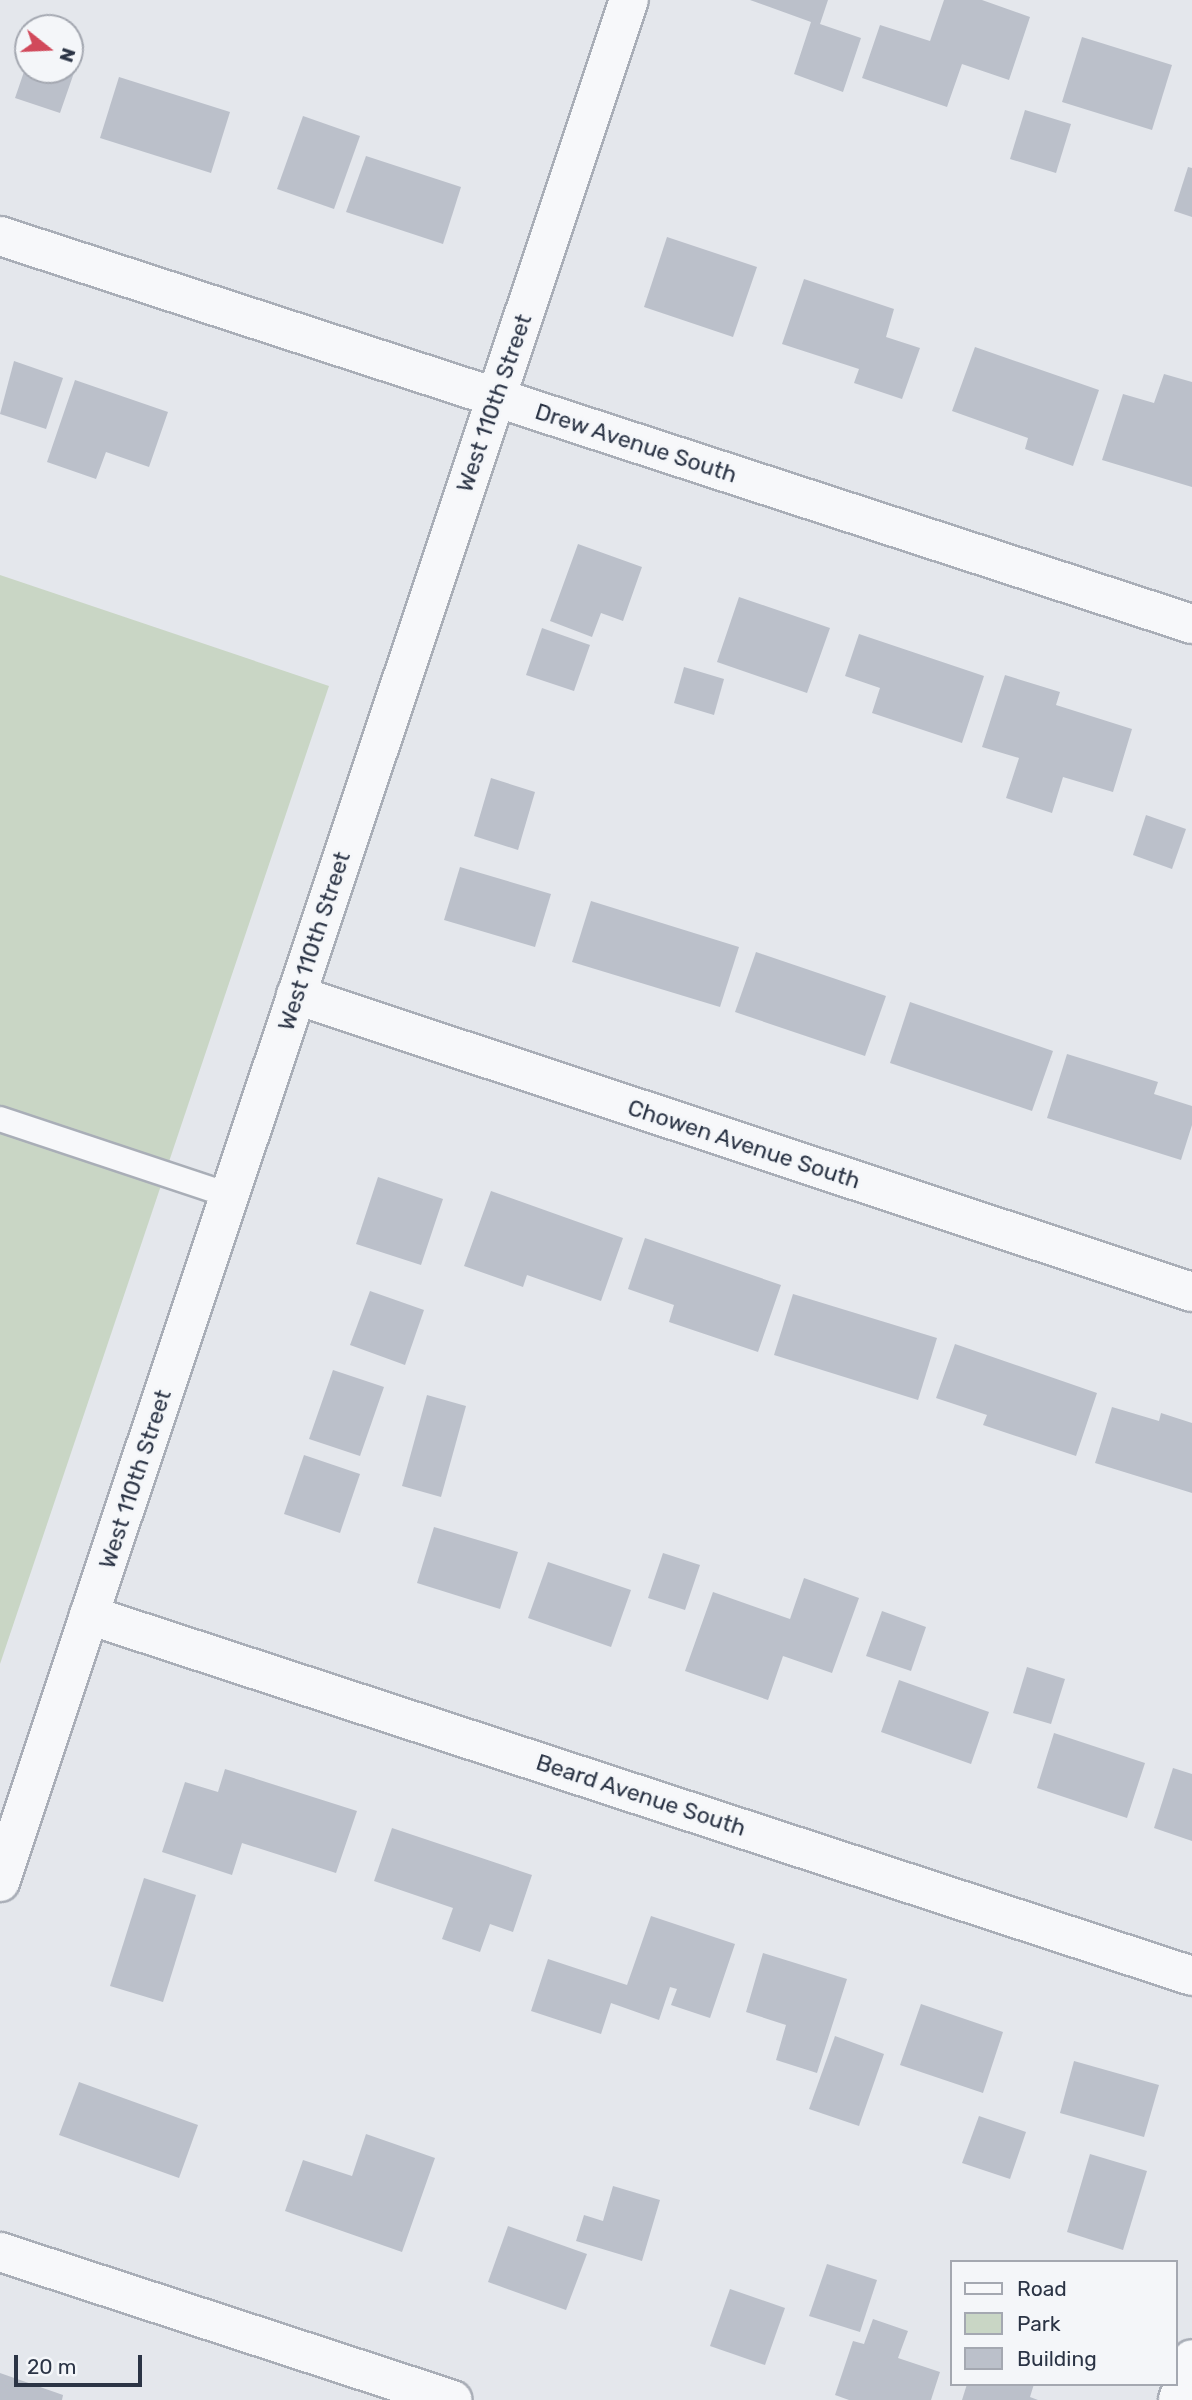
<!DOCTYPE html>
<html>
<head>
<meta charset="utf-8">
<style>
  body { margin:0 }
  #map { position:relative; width:1192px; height:2400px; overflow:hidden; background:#e4e7ec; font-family:Rubik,sans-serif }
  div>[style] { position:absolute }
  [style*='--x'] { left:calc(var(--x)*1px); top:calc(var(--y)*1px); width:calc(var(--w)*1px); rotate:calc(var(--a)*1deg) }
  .green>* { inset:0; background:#c9d6c5 }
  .building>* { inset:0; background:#bbc0ca }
  .roads { filter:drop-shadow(2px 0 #a9aeb7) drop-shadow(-2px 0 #a9aeb7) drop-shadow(0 2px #a9aeb7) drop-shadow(0 -2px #a9aeb7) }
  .service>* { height:24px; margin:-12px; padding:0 12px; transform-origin:12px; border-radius:12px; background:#f7f8fa }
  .minor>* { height:38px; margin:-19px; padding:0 19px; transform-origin:19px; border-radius:19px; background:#f7f8fa }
  .tertiary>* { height:38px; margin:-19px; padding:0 19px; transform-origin:19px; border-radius:19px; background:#f7f8fa }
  span { translate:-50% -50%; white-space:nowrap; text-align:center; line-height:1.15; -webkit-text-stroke:5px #f4f6f9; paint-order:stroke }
  .street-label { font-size:23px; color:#2b3445 }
  .legend { position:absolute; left:950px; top:2260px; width:228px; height:126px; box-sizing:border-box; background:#f4f6f9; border:2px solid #a4a8b1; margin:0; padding:9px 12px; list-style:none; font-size:21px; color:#2b3445 }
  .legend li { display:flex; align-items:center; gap:14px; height:35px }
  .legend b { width:35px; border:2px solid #a4a8b1 }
  .north { position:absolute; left:14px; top:14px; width:70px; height:70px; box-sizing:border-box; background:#f4f6f9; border:2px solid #a4a8b1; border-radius:50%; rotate:108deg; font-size:19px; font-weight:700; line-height:28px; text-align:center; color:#2b3445 }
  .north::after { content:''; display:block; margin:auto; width:24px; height:32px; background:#d1495b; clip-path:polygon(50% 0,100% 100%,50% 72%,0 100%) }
  .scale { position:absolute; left:14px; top:2355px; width:128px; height:32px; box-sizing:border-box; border:4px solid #2b3445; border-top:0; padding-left:9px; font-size:21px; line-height:24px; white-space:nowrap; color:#2b3445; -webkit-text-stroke:5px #f4f6f9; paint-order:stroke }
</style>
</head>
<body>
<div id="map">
  <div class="green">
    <div style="clip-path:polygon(0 575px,329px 686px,0 1664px)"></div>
  </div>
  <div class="building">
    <div style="clip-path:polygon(750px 0,828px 0,820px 24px,861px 38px,843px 92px,794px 74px,811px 22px)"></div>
    <div style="clip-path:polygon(944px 0,982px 0,1030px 17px,1009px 80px,962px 64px,947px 107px,862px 78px,880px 25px,930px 41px)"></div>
    <div style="clip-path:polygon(1082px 37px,1172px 65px,1152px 130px,1062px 102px)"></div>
    <div style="clip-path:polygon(70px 39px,84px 44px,60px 113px,15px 98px,28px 60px,28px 70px,70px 70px)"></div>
    <div style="clip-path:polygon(119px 77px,230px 112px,211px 173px,100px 138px)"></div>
    <div style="clip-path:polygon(1025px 110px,1071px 124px,1056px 173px,1010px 159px)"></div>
    <div style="clip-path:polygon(303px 116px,360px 136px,334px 209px,277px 189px)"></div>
    <div style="clip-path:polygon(366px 156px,461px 187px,443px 244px,346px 212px)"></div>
    <div style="clip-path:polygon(1188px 167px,1192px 168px,1192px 217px,1174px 211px)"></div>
    <div style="clip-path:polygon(667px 237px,757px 267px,733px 337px,644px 307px)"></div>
    <div style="clip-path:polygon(804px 279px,894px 309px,886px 337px,920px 348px,902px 399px,854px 383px,859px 369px,782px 344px)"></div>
    <div style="clip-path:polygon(975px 347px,1099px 390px,1073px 466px,1025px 449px,1028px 438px,952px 411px)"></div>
    <div style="clip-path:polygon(14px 361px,63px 378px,46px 429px,0 414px)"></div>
    <div style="clip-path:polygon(1164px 374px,1192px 382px,1192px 487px,1102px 460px,1123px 394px,1154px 403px)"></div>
    <div style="clip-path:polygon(75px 380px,168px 412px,149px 467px,106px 452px,96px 479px,47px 462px)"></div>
    <div style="clip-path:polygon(578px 544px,642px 567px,623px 621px,601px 613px,592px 637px,550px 621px)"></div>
    <div style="clip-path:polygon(739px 597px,830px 628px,807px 693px,717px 662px)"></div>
    <div style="clip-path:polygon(542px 628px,590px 645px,574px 691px,526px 675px)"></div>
    <div style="clip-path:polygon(859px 634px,984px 676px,962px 743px,872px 713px,880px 688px,845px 676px)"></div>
    <div style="clip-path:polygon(684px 667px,724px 679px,714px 715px,674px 703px)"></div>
    <div style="clip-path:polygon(1005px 675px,1060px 692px,1056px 705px,1132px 729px,1113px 792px,1063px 777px,1052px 813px,1006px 798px,1019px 758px,982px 747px)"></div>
    <div style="clip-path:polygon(491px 778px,535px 792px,518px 850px,474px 836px)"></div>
    <div style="clip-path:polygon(1146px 815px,1186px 829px,1172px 869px,1133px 855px)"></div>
    <div style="clip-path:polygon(460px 867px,551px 894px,535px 947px,444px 920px)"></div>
    <div style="clip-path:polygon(591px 901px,739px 947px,720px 1007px,572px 962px)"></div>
    <div style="clip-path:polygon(756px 952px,886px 996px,865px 1056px,735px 1012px)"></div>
    <div style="clip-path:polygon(910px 1002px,1053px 1051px,1032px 1111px,890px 1063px)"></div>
    <div style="clip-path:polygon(1067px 1054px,1158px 1082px,1154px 1094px,1192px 1106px,1192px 1125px,1181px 1160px,1047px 1118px)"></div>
    <div style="clip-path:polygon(378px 1177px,443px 1199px,421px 1265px,356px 1244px)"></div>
    <div style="clip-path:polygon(491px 1191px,623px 1238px,601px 1301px,527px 1275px,523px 1287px,464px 1266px)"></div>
    <div style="clip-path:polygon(645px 1238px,781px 1285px,758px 1352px,669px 1322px,674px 1305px,628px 1289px)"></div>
    <div style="clip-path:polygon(370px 1291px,424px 1310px,405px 1365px,350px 1345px)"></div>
    <div style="clip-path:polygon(793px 1294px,937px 1338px,918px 1400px,774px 1355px)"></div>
    <div style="clip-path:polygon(955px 1344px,1097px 1393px,1076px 1456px,983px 1425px,987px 1415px,936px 1398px)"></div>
    <div style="clip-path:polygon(333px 1370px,384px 1387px,360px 1456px,309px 1439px)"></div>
    <div style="clip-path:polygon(427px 1395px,466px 1406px,441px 1497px,402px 1486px)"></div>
    <div style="clip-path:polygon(1112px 1407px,1159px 1421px,1161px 1413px,1192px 1423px,1192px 1493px,1095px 1463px)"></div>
    <div style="clip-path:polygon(304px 1455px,360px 1474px,340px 1533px,284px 1514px)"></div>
    <div style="clip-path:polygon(434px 1527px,518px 1552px,500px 1609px,417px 1583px)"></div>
    <div style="clip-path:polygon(663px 1553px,700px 1565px,685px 1610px,648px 1598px)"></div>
    <div style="clip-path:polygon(548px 1562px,631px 1590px,611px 1647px,528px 1618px)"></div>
    <div style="clip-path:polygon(804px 1578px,859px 1598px,832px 1673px,783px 1656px,768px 1700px,685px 1671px,713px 1592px,790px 1619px)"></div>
    <div style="clip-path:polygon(882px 1611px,926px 1627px,911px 1671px,866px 1656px)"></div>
    <div style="clip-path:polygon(1027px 1667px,1065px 1679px,1051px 1724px,1013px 1713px)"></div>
    <div style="clip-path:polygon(899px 1680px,989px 1712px,971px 1764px,881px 1732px)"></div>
    <div style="clip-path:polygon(1054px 1733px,1145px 1763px,1127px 1818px,1037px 1788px)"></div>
    <div style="clip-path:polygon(1173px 1768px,1192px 1774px,1192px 1841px,1154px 1828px)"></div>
    <div style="clip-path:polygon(225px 1769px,357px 1811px,336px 1873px,242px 1843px,232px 1875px,162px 1852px,185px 1782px,218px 1792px)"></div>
    <div style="clip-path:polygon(392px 1828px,532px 1875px,513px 1932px,490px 1924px,480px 1952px,442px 1939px,453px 1908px,374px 1881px)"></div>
    <div style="clip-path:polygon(144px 1878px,196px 1895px,163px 2002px,110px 1986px)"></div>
    <div style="clip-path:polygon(651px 1916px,735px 1944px,710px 2018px,671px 2005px,677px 1989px,670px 1987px,659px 2020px,611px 2003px,601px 2034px,531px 2011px,548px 1959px,627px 1985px)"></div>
    <div style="clip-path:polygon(763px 1953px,847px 1979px,817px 2073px,776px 2060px,786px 2025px,746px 2012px)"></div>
    <div style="clip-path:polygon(921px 2004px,1003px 2032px,983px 2093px,900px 2065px)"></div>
    <div style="clip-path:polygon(835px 2036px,884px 2054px,859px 2126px,809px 2109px)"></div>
    <div style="clip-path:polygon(1074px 2061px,1159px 2085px,1144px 2137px,1060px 2113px)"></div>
    <div style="clip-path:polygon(79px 2082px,198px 2125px,179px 2178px,59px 2135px)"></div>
    <div style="clip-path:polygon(979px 2116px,1026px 2132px,1010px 2179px,962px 2163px)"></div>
    <div style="clip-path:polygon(366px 2134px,435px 2158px,402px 2252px,285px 2211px,303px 2160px,352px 2176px)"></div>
    <div style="clip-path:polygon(1090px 2154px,1147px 2171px,1123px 2250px,1067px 2232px)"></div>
    <div style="clip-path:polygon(613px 2186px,660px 2200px,642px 2261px,576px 2241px,584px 2215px,603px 2221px)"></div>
    <div style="clip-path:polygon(508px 2226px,587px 2254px,566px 2310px,488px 2282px)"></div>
    <div style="clip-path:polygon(827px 2264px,877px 2280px,860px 2332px,809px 2316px)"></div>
    <div style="clip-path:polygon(730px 2289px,785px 2308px,765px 2365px,710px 2346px)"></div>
    <div style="clip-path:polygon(873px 2319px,908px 2331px,898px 2358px,940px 2372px,931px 2400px,849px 2400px,835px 2395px,853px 2341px,864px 2344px)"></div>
    <div style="clip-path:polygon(0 2373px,63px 2395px,62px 2400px,0 2400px)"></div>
    <div style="clip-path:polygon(967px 2384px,1034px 2384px,1030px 2397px,1038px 2400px,962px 2400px)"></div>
  </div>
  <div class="roads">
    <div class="service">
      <div style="--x:0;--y:1119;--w:241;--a:18.4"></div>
    </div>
    <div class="minor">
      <div style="--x:0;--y:236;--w:1254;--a:18.03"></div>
      <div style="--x:296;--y:995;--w:944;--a:18.34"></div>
      <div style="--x:89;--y:1615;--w:1161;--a:18.12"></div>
      <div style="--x:0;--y:2252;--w:476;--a:18.1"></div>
      <div style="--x:1178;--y:2400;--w:43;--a:-71.1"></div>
    </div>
    <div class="tertiary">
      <div style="--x:0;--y:1882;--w:1984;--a:-71.52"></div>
    </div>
  </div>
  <div class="street-label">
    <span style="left:494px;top:403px;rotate:-71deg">West 110th Street</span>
    <span style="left:636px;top:443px;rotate:18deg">Drew Avenue South</span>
    <span style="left:314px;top:941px;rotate:-72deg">West 110th Street</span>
    <span style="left:744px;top:1144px;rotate:18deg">Chowen Avenue South</span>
    <span style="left:135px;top:1479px;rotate:-72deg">West 110th Street</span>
    <span style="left:641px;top:1795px;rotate:18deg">Beard Avenue South</span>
  </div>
  <ul class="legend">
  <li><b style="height:9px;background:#f7f8fa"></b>Road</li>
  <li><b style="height:19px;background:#c9d6c5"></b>Park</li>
  <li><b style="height:19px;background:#bbc0ca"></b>Building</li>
  </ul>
  <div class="north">N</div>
  <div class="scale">20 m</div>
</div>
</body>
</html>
